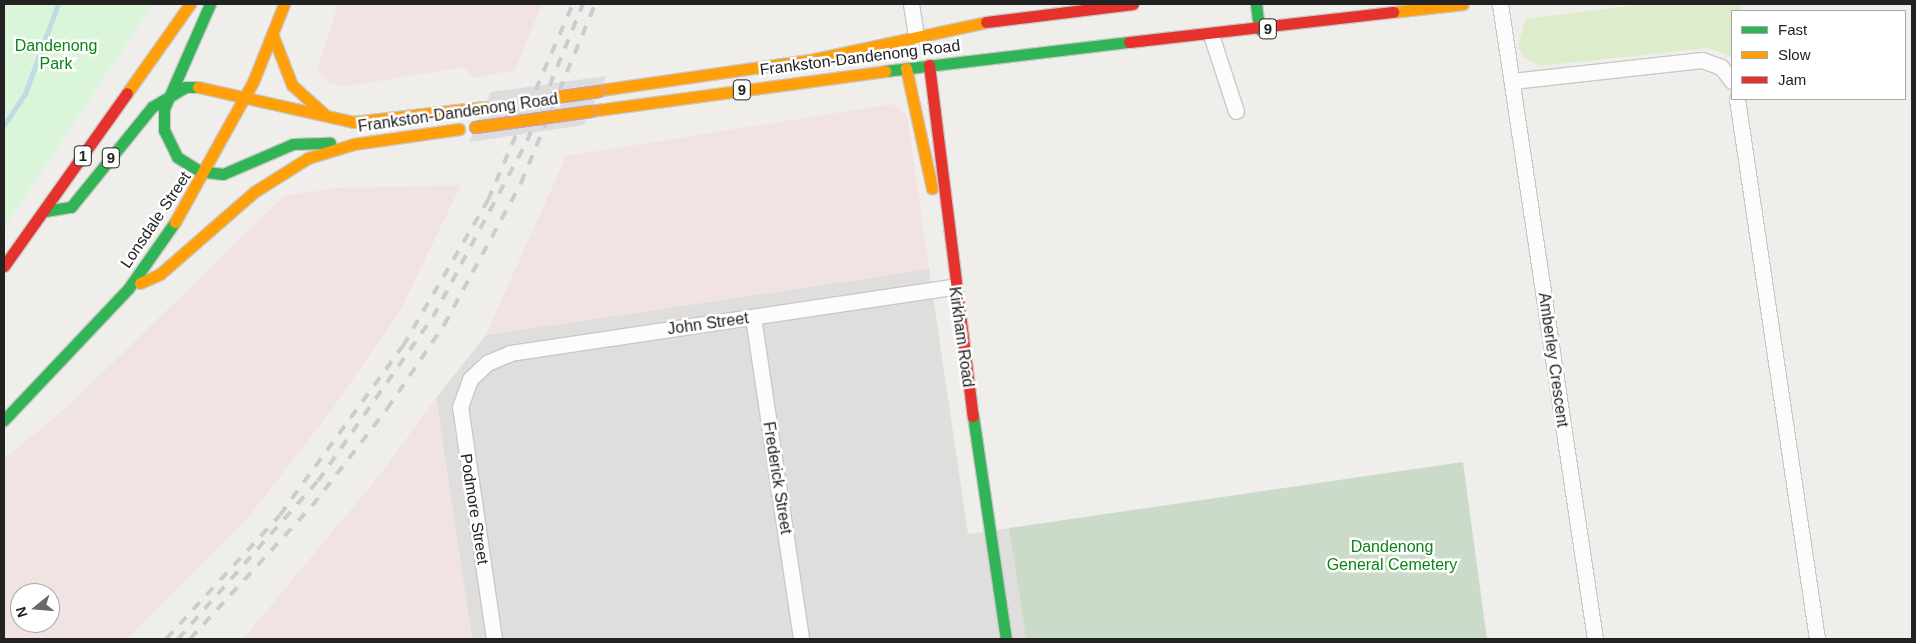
<!DOCTYPE html>
<html>
<head>
<meta charset="utf-8">
<style>
  body { margin:0 }
  #map { position:relative; width:1916px; height:643px; overflow:hidden; background:#f0eeeb; font-family:Arial,sans-serif }
  div>[style] { position:absolute }
  [style*='--x'] { left:calc(var(--x)*1px); top:calc(var(--y)*1px); width:calc(var(--w)*1px); rotate:calc(var(--a)*1deg) }
  .residential>* { inset:0; background:#dfdedc }
  .commercial>* { inset:0; background:#f1e3e1 }
  .grass>* { inset:0; background:#ddeccb }
  .cemetery>* { inset:0; background:#cadbca }
  .park>* { inset:0; background:#daf5da }
  .pier>* { inset:0; background:#dedddd }
  .stream>* { height:4.5px; margin:-2.25px; padding:0 2.25px; transform-origin:2.25px; border-radius:2.25px; background:#bfdbe3 }
  .roads { filter:drop-shadow(1px 0 #c9c8c7) drop-shadow(-1px 0 #c9c8c7) drop-shadow(0 1px #c9c8c7) drop-shadow(0 -1px #c9c8c7) }
  .street>* { height:15px; margin:-7.5px; padding:0 7.5px; transform-origin:7.5px; border-radius:7.5px; background:#fdfcfc }
  .fast>* { height:11px; margin:-5.5px; padding:0 5.5px; transform-origin:5.5px; border-radius:5.5px; background:#30b455 }
  .slow>* { height:11px; margin:-5.5px; padding:0 5.5px; transform-origin:5.5px; border-radius:5.5px; background:#ff9f0a }
  .jam>* { height:11px; margin:-5.5px; padding:0 5.5px; transform-origin:5.5px; border-radius:5.5px; background:#e5322d }
  .rail>* { height:4px; margin-top:-2px; transform-origin:0; background:repeating-linear-gradient(90deg,#ccc 0 10px,transparent 0 20px) }
  .bridges { filter:drop-shadow(1px 0 #c5a2ac) drop-shadow(-1px 0 #c5a2ac) drop-shadow(0 1px #c5a2ac) drop-shadow(0 -1px #c5a2ac) }
  .slow-bridge>* { height:11px; margin:-5.5px; padding:0 5.5px; transform-origin:5.5px; border-radius:5.5px; background:#ff9f0a }
  span { translate:-50% -50%; white-space:nowrap; text-align:center; line-height:1.15; -webkit-text-stroke:5px #fff; paint-order:stroke }
  .shield-label span { padding:1px 4px; background:#fff; border:1px solid; border-radius:4px; -webkit-text-stroke-width:0 }
  .shield-label { font-size:15px; color:#222; font-weight:700 }
  .park-label { font-size:16px; color:#0c8416 }
  .street-label { font-size:16px; color:#222 }
  .frame { position:absolute; inset:0; border:5px solid #222; pointer-events:none }
  .legend { position:absolute; left:1731px; top:10px; width:175px; height:90px; box-sizing:border-box; background:#fff; border:1px solid #a7a7a7; margin:0; padding:6px 9px; list-style:none; font-size:15px; color:#222 }
  .legend li { display:flex; align-items:center; gap:10px; height:25px }
  .legend b { width:25px; border:1px solid #a7a7a7 }
  .north { position:absolute; left:10px; top:583px; width:50px; height:50px; box-sizing:border-box; background:#fff; border:1px solid #a7a7a7; border-radius:50%; rotate:253deg; font-size:14px; font-weight:700; line-height:20px; text-align:center; color:#222 }
  .north::after { content:''; display:block; margin:auto; width:18px; height:22px; background:#6a6968; clip-path:polygon(50% 0,100% 100%,50% 72%,0 100%) }
</style>
</head>
<body>
<div id="map">
  <div class="residential">
    <div style="clip-path:polygon(929px 269px,968px 534px,1009px 528px,1026px 639px,472px 639px,436px 398px,486px 335px)"></div>
  </div>
  <div class="commercial">
    <div style="clip-path:polygon(338px 4px,542px 4px,515px 70px,474px 78px,464px 67px,343px 87px,328px 82px,317px 69px)"></div>
    <div style="clip-path:polygon(892px 104px,907px 115px,929px 269px,486px 335px,566px 156px)"></div>
    <div style="clip-path:polygon(evenodd,461px 185px,400px 311px,333px 408px,251px 514px,127px 639px,4px 639px,4px 459px,67px 407px,284px 196px,336px 188px,461px 185px,20px 593px,50px 593px,50px 623px,20px 623px,20px 593px)"></div>
    <div style="clip-path:polygon(436px 398px,472px 639px,243px 639px,378px 477px)"></div>
  </div>
  <div class="grass">
    <div style="clip-path:polygon(1644px 4px,1740px 4px,1741px 11px,1732px 11px,1732px 57px,1708px 48px,1539px 66px,1524px 57px,1518px 47px,1526px 19px)"></div>
  </div>
  <div class="cemetery">
    <div style="clip-path:polygon(1463px 462px,1487px 639px,1026px 639px,1009px 528px)"></div>
  </div>
  <div class="park">
    <div style="clip-path:polygon(4px 4px,153px 4px,4px 228px)"></div>
  </div>
  <div class="pier">
    <div style="clip-path:polygon(606px 76px,584px 125px,469px 142px,491px 92px)"></div>
  </div>
  <div class="stream">
    <div style="--x:4;--y:125;--w:37;--a:-56"></div>
    <div style="--x:25;--y:94;--w:96;--a:-69.9"></div>
  </div>
  <div class="roads">
    <div class="street">
      <div style="--x:911;--y:4;--w:33;--a:81"></div>
      <div style="--x:1500;--y:4;--w:642;--a:81.49"></div>
      <div style="--x:1211;--y:35;--w:80;--a:71.8"></div>
      <div style="--x:1512;--y:81;--w:191;--a:-6.3"></div>
      <div style="--x:1702;--y:60;--w:20;--a:20"></div>
      <div style="--x:1721;--y:67;--w:18;--a:52"></div>
      <div style="--x:1737;--y:99;--w:546;--a:81.57"></div>
      <div style="--x:753;--y:317;--w:326;--a:81.5"></div>
      <div style="--x:494;--y:639;--w:234;--a:-98.3"></div>
      <div style="--x:460;--y:407;--w:30;--a:-70"></div>
      <div style="--x:470;--y:379;--w:23;--a:-43"></div>
      <div style="--x:487;--y:363;--w:25;--a:-23"></div>
      <div style="--x:510;--y:353;--w:449;--a:-8.5"></div>
    </div>
    <div class="fast">
      <div style="--x:210;--y:4;--w:115;--a:113.7"></div>
      <div style="--x:164;--y:109;--w:21;--a:90"></div>
      <div style="--x:164;--y:130;--w:30;--a:64"></div>
      <div style="--x:177;--y:157;--w:26;--a:32"></div>
      <div style="--x:199;--y:171;--w:24;--a:7"></div>
      <div style="--x:223;--y:174;--w:76;--a:-23.2"></div>
      <div style="--x:293;--y:144;--w:37;--a:-2"></div>
      <div style="--x:1256;--y:4;--w:25;--a:83"></div>
      <div style="--x:885;--y:71;--w:246;--a:-6.8"></div>
      <div style="--x:45;--y:211;--w:26;--a:-9"></div>
      <div style="--x:71;--y:207;--w:129;--a:-51"></div>
      <div style="--x:152;--y:107;--w:39;--a:-31"></div>
      <div style="--x:185;--y:87;--w:13;--a:0"></div>
      <div style="--x:973;--y:416;--w:225;--a:81.6"></div>
      <div style="--x:4;--y:420;--w:180;--a:-46.6"></div>
      <div style="--x:128;--y:289;--w:82;--a:-55"></div>
    </div>
    <div class="slow">
      <div style="--x:1393;--y:12;--w:70;--a:-6.5"></div>
      <div style="--x:273;--y:36;--w:53;--a:68.8"></div>
      <div style="--x:292;--y:85;--w:43;--a:42.2"></div>
      <div style="--x:906;--y:68;--w:123;--a:77.8"></div>
      <div style="--x:198;--y:87;--w:159;--a:12.7"></div>
      <div style="--x:353;--y:122;--w:132;--a:-6.5"></div>
      <div style="--x:601;--y:90;--w:216;--a:-8.2"></div>
      <div style="--x:815;--y:59;--w:175;--a:-12.2"></div>
      <div style="--x:127;--y:93;--w:109;--a:-54.7"></div>
      <div style="--x:590;--y:111;--w:298;--a:-7.7"></div>
      <div style="--x:175;--y:222;--w:160;--a:-60.9"></div>
      <div style="--x:253;--y:82;--w:84;--a:-68.3"></div>
      <div style="--x:140;--y:283;--w:22;--a:-24"></div>
      <div style="--x:160;--y:274;--w:125;--a:-41.1"></div>
      <div style="--x:254;--y:192;--w:64;--a:-32.2"></div>
      <div style="--x:308;--y:158;--w:48;--a:-16.9"></div>
      <div style="--x:354;--y:144;--w:106;--a:-8.1"></div>
    </div>
    <div class="jam">
      <div style="--x:986;--y:22;--w:148;--a:-7"></div>
      <div style="--x:1129;--y:42;--w:266;--a:-6.5"></div>
      <div style="--x:929;--y:65;--w:354;--a:82.9"></div>
      <div style="--x:4;--y:266;--w:212;--a:-54.6"></div>
    </div>
  </div>
  <div class="rail">
    <div style="--x:166;--y:639;--w:168;--a:-47.4"></div>
    <div style="--x:280;--y:515;--w:209;--a:-54"></div>
    <div style="--x:403;--y:346;--w:169;--a:-59.8"></div>
    <div style="--x:488;--y:200;--w:214;--a:-66.6"></div>
    <div style="--x:178;--y:639;--w:211;--a:-48.5"></div>
    <div style="--x:318;--y:481;--w:200;--a:-55"></div>
    <div style="--x:433;--y:317;--w:200;--a:-61.9"></div>
    <div style="--x:527;--y:141;--w:148;--a:-67.8"></div>
    <div style="--x:190;--y:639;--w:180;--a:-47.5"></div>
    <div style="--x:312;--y:506;--w:123;--a:-52.3"></div>
    <div style="--x:387;--y:409;--w:102;--a:-55.8"></div>
    <div style="--x:444;--y:325;--w:162;--a:-61.5"></div>
    <div style="--x:521;--y:183;--w:194;--a:-67.5"></div>
  </div>
  <div class="bridges">
    <div class="slow-bridge">
      <div style="--x:555;--y:97;--w:44;--a:-7.8"></div>
      <div style="--x:475;--y:127;--w:116;--a:-7.9"></div>
    </div>
  </div>
  <div class="shield-label">
    <span style="left:1268px;top:29px">9</span>
    <span style="left:742px;top:90px">9</span>
    <span style="left:83px;top:156px">1</span>
    <span style="left:111px;top:158px">9</span>
  </div>
  <div class="park-label">
    <span style="left:56px;top:55px">Dandenong<br>Park</span>
    <span style="left:1392px;top:556px">Dandenong<br>General Cemetery</span>
  </div>
  <div class="street-label">
    <span style="left:860px;top:58px;rotate:-7deg">Frankston-Dandenong Road</span>
    <span style="left:458px;top:113px;rotate:-8deg">Frankston-Dandenong Road</span>
    <span style="left:156px;top:220px;rotate:-56deg">Lonsdale Street</span>
    <span style="left:708px;top:324px;rotate:-8deg">John Street</span>
    <span style="left:961px;top:337px;rotate:82deg">Kirkham Road</span>
    <span style="left:1553px;top:360px;rotate:82deg">Amberley Crescent</span>
    <span style="left:777px;top:478px;rotate:81deg">Frederick Street</span>
    <span style="left:474px;top:509px;rotate:81deg">Podmore Street</span>
  </div>
  <div class="frame"></div>
  <ul class="legend">
  <li><b style="height:6px;background:#30b455"></b>Fast</li>
  <li><b style="height:6px;background:#ff9f0a"></b>Slow</li>
  <li><b style="height:6px;background:#e5322d"></b>Jam</li>
  </ul>
  <div class="north">N</div>
</div>
</body>
</html>
